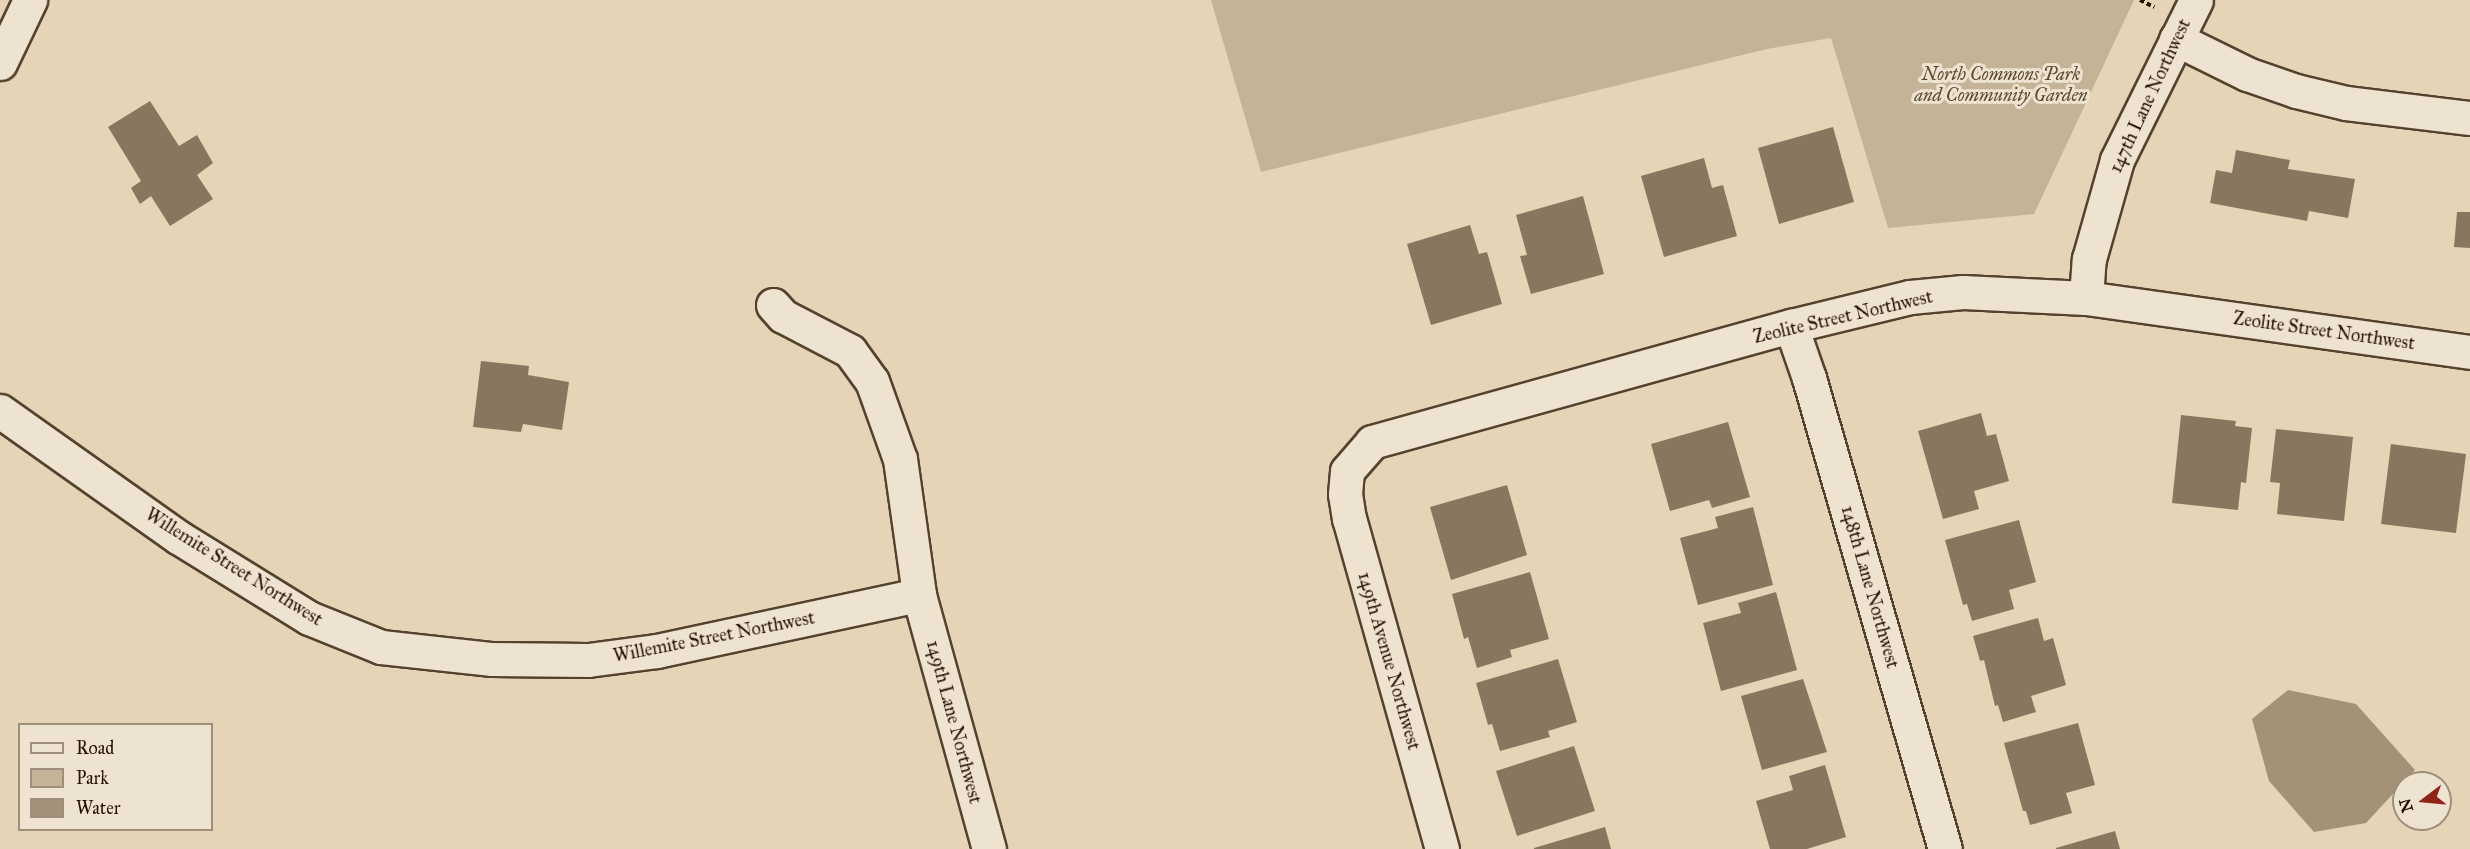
<!DOCTYPE html>
<html>
<head>
<meta charset="utf-8">
<style>
  body { margin:0 }
  #map { position:relative; width:2470px; height:849px; overflow:hidden; background:#e5d4b6; font-family:"IM FELL Great Primer",serif }
  div>[style] { position:absolute }
  [style*='--x'] { left:calc(var(--x)*1px); top:calc(var(--y)*1px); width:calc(var(--w)*1px); rotate:calc(var(--a)*1deg) }
  .green>* { inset:0; background:#c4b397 }
  .water>* { inset:0; background:#a49278 }
  .building>* { inset:0; background:#89765f }
  .path>* { height:4px; margin-top:-2px; transform-origin:0; background:repeating-linear-gradient(90deg,#251100 0 4.5px,transparent 0 7.5px) }
  .roads { filter:drop-shadow(2px 0 #55422e) drop-shadow(-2px 0 #55422e) drop-shadow(0 2px #55422e) drop-shadow(0 -2px #55422e) }
  .minor>* { height:33px; margin:-16.5px; padding:0 16.5px; transform-origin:16.5px; border-radius:16.5px; background:#eee3d0 }
  span { translate:-50% -50%; white-space:nowrap; text-align:center; line-height:1.15; -webkit-text-stroke:6px #eee3d0; paint-order:stroke }
  .park-label { font-size:18px; color:#5d4a35; font-style:italic }
  .street-label { font-size:18px; color:#251100 }
  .legend { position:absolute; left:18px; top:723px; width:195px; height:108px; box-sizing:border-box; background:#eee3d0; border:2px solid #9e8f7d; margin:0; padding:8px 10px; list-style:none; font-size:18px; color:#251100 }
  .legend li { display:flex; align-items:center; gap:12px; height:30px }
  .legend b { width:30px; border:2px solid #9e8f7d }
  .north { position:absolute; left:2392px; top:771px; width:60px; height:60px; box-sizing:border-box; background:#eee3d0; border:2px solid #9e8f7d; border-radius:50%; rotate:254deg; font-size:16px; font-weight:700; line-height:24px; text-align:center; color:#251100 }
  .north::after { content:''; display:block; margin:auto; width:21px; height:27px; background:#8f2418; clip-path:polygon(50% 0,100% 100%,50% 72%,0 100%) }
</style>
</head>
<body>
<div id="map">
  <div class="green">
    <div style="clip-path:polygon(1211px 0,2134px 0,2034px 214px,1888px 228px,1831px 38px,1767px 49px,1261px 172px)"></div>
  </div>
  <div class="water">
    <div style="clip-path:polygon(2288px 690px,2356px 704px,2415px 770px,2366px 823px,2314px 832px,2269px 781px,2252px 719px)"></div>
  </div>
  <div class="building">
    <div style="clip-path:polygon(150px 101px,179px 146px,197px 135px,213px 163px,197px 175px,213px 199px,170px 226px,151px 196px,140px 204px,131px 188px,141px 181px,108px 127px)"></div>
    <div style="clip-path:polygon(1833px 127px,1854px 202px,1779px 224px,1758px 148px)"></div>
    <div style="clip-path:polygon(2236px 150px,2290px 160px,2288px 169px,2355px 179px,2348px 218px,2309px 211px,2307px 221px,2210px 203px,2216px 170px,2232px 173px)"></div>
    <div style="clip-path:polygon(1704px 158px,1712px 188px,1723px 185px,1737px 236px,1664px 257px,1641px 176px)"></div>
    <div style="clip-path:polygon(1583px 196px,1604px 274px,1531px 294px,1520px 256px,1527px 255px,1516px 215px)"></div>
    <div style="clip-path:polygon(2457px 212px,2470px 212px,2470px 248px,2454px 247px)"></div>
    <div style="clip-path:polygon(1470px 225px,1479px 254px,1487px 252px,1502px 304px,1431px 325px,1407px 244px)"></div>
    <div style="clip-path:polygon(481px 361px,529px 366px,528px 375px,569px 382px,562px 430px,523px 424px,521px 432px,473px 427px)"></div>
    <div style="clip-path:polygon(1981px 413px,1987px 436px,1996px 434px,2009px 481px,1974px 491px,1979px 509px,1943px 519px,1918px 431px)"></div>
    <div style="clip-path:polygon(2181px 415px,2236px 421px,2235px 426px,2252px 428px,2246px 483px,2241px 482px,2238px 510px,2172px 503px)"></div>
    <div style="clip-path:polygon(1728px 422px,1750px 497px,1712px 508px,1709px 500px,1670px 511px,1651px 444px)"></div>
    <div style="clip-path:polygon(2276px 429px,2353px 437px,2344px 521px,2277px 514px,2280px 483px,2270px 482px)"></div>
    <div style="clip-path:polygon(2391px 444px,2466px 454px,2456px 533px,2381px 524px)"></div>
    <div style="clip-path:polygon(1507px 485px,1527px 555px,1451px 580px,1430px 507px)"></div>
    <div style="clip-path:polygon(1753px 507px,1773px 585px,1698px 605px,1680px 538px,1718px 528px,1715px 517px)"></div>
    <div style="clip-path:polygon(2019px 520px,2036px 582px,2009px 590px,2014px 609px,1972px 621px,1967px 604px,1963px 605px,1945px 540px)"></div>
    <div style="clip-path:polygon(1530px 572px,1549px 639px,1510px 650px,1512px 657px,1477px 668px,1468px 637px,1464px 639px,1452px 594px)"></div>
    <div style="clip-path:polygon(1776px 592px,1797px 670px,1721px 691px,1703px 623px,1741px 613px,1738px 603px)"></div>
    <div style="clip-path:polygon(2038px 618px,2044px 641px,2053px 638px,2066px 685px,2031px 696px,2036px 712px,2003px 722px,1998px 705px,1995px 706px,1984px 660px,1980px 661px,1973px 636px)"></div>
    <div style="clip-path:polygon(1558px 659px,1577px 722px,1548px 731px,1550px 737px,1500px 751px,1492px 724px,1488px 725px,1476px 683px)"></div>
    <div style="clip-path:polygon(1803px 679px,1827px 752px,1762px 770px,1741px 696px)"></div>
    <div style="clip-path:polygon(2078px 723px,2095px 785px,2066px 793px,2072px 813px,2030px 825px,2026px 811px,2023px 811px,2004px 743px)"></div>
    <div style="clip-path:polygon(1574px 746px,1595px 811px,1517px 836px,1496px 771px)"></div>
    <div style="clip-path:polygon(1825px 765px,1846px 837px,1807px 849px,1770px 849px,1756px 801px,1793px 790px,1789px 776px)"></div>
    <div style="clip-path:polygon(1605px 827px,1611px 849px,1534px 849px,1534px 848px)"></div>
    <div style="clip-path:polygon(2115px 831px,2120px 849px,2056px 849px,2056px 848px)"></div>
  </div>
  <div class="path">
    <div style="--x:2140;--y:0;--w:16;--a:27"></div>
  </div>
  <div class="roads">
    <div class="minor">
      <div style="--x:2176;--y:39;--w:79;--a:26.2"></div>
      <div style="--x:2247;--y:74;--w:52;--a:19.1"></div>
      <div style="--x:2296;--y:91;--w:51;--a:13.5"></div>
      <div style="--x:2346;--y:103;--w:125;--a:6.9"></div>
      <div style="--x:0;--y:63;--w:70;--a:-64.5"></div>
      <div style="--x:2086;--y:298;--w:39;--a:-86"></div>
      <div style="--x:2089;--y:259;--w:103;--a:-74.2"></div>
      <div style="--x:2117;--y:160;--w:178;--a:-63.7"></div>
      <div style="--x:773;--y:305;--w:15;--a:48"></div>
      <div style="--x:783;--y:316;--w:76;--a:27.6"></div>
      <div style="--x:850;--y:351;--w:37;--a:54"></div>
      <div style="--x:872;--y:381;--w:83;--a:70.3"></div>
      <div style="--x:900;--y:459;--w:137;--a:82"></div>
      <div style="--x:919;--y:595;--w:263;--a:74.6"></div>
      <div style="--x:1791;--y:326;--w:55;--a:70.9"></div>
      <div style="--x:1809;--y:378;--w:490;--a:73.9"></div>
      <div style="--x:0;--y:411;--w:218;--a:35.3"></div>
      <div style="--x:178;--y:537;--w:154;--a:31.7"></div>
      <div style="--x:309;--y:618;--w:78;--a:21.9"></div>
      <div style="--x:381;--y:647;--w:112;--a:6.2"></div>
      <div style="--x:492;--y:659;--w:96;--a:0.6"></div>
      <div style="--x:588;--y:660;--w:70;--a:-7.4"></div>
      <div style="--x:657;--y:651;--w:268;--a:-12.1"></div>
      <div style="--x:1442;--y:849;--w:343;--a:-105.7"></div>
      <div style="--x:1349;--y:519;--w:25;--a:-99"></div>
      <div style="--x:1345;--y:494;--w:23;--a:-85"></div>
      <div style="--x:1347;--y:471;--w:38;--a:-49"></div>
      <div style="--x:1372;--y:442;--w:435;--a:-15.5"></div>
      <div style="--x:1791;--y:326;--w:122;--a:-13.7"></div>
      <div style="--x:1910;--y:297;--w:53;--a:-5.4"></div>
      <div style="--x:1963;--y:292;--w:123;--a:2.8"></div>
      <div style="--x:2086;--y:298;--w:388;--a:8"></div>
    </div>
  </div>
  <div class="park-label">
    <span style="left:2001px;top:85px">North Commons Park<br>and Community Garden</span>
  </div>
  <div class="street-label">
    <span style="left:2150px;top:96px;rotate:-65deg">147th Lane Northwest</span>
    <span style="left:1843px;top:317px;rotate:-13deg">Zeolite Street Northwest</span>
    <span style="left:2324px;top:331px;rotate:8deg">Zeolite Street Northwest</span>
    <span style="left:234px;top:567px;rotate:32deg">Willemite Street Northwest</span>
    <span style="left:1870px;top:587px;rotate:74deg">148th Lane Northwest</span>
    <span style="left:714px;top:637px;rotate:-11deg">Willemite Street Northwest</span>
    <span style="left:1389px;top:661px;rotate:74deg">149th Avenue Northwest</span>
    <span style="left:954px;top:722px;rotate:75deg">149th Lane Northwest</span>
  </div>
  <ul class="legend">
  <li><b style="height:8px;background:#eee3d0"></b>Road</li>
  <li><b style="height:16px;background:#c4b397"></b>Park</li>
  <li><b style="height:16px;background:#a49278"></b>Water</li>
  </ul>
  <div class="north">N</div>
</div>
</body>
</html>
